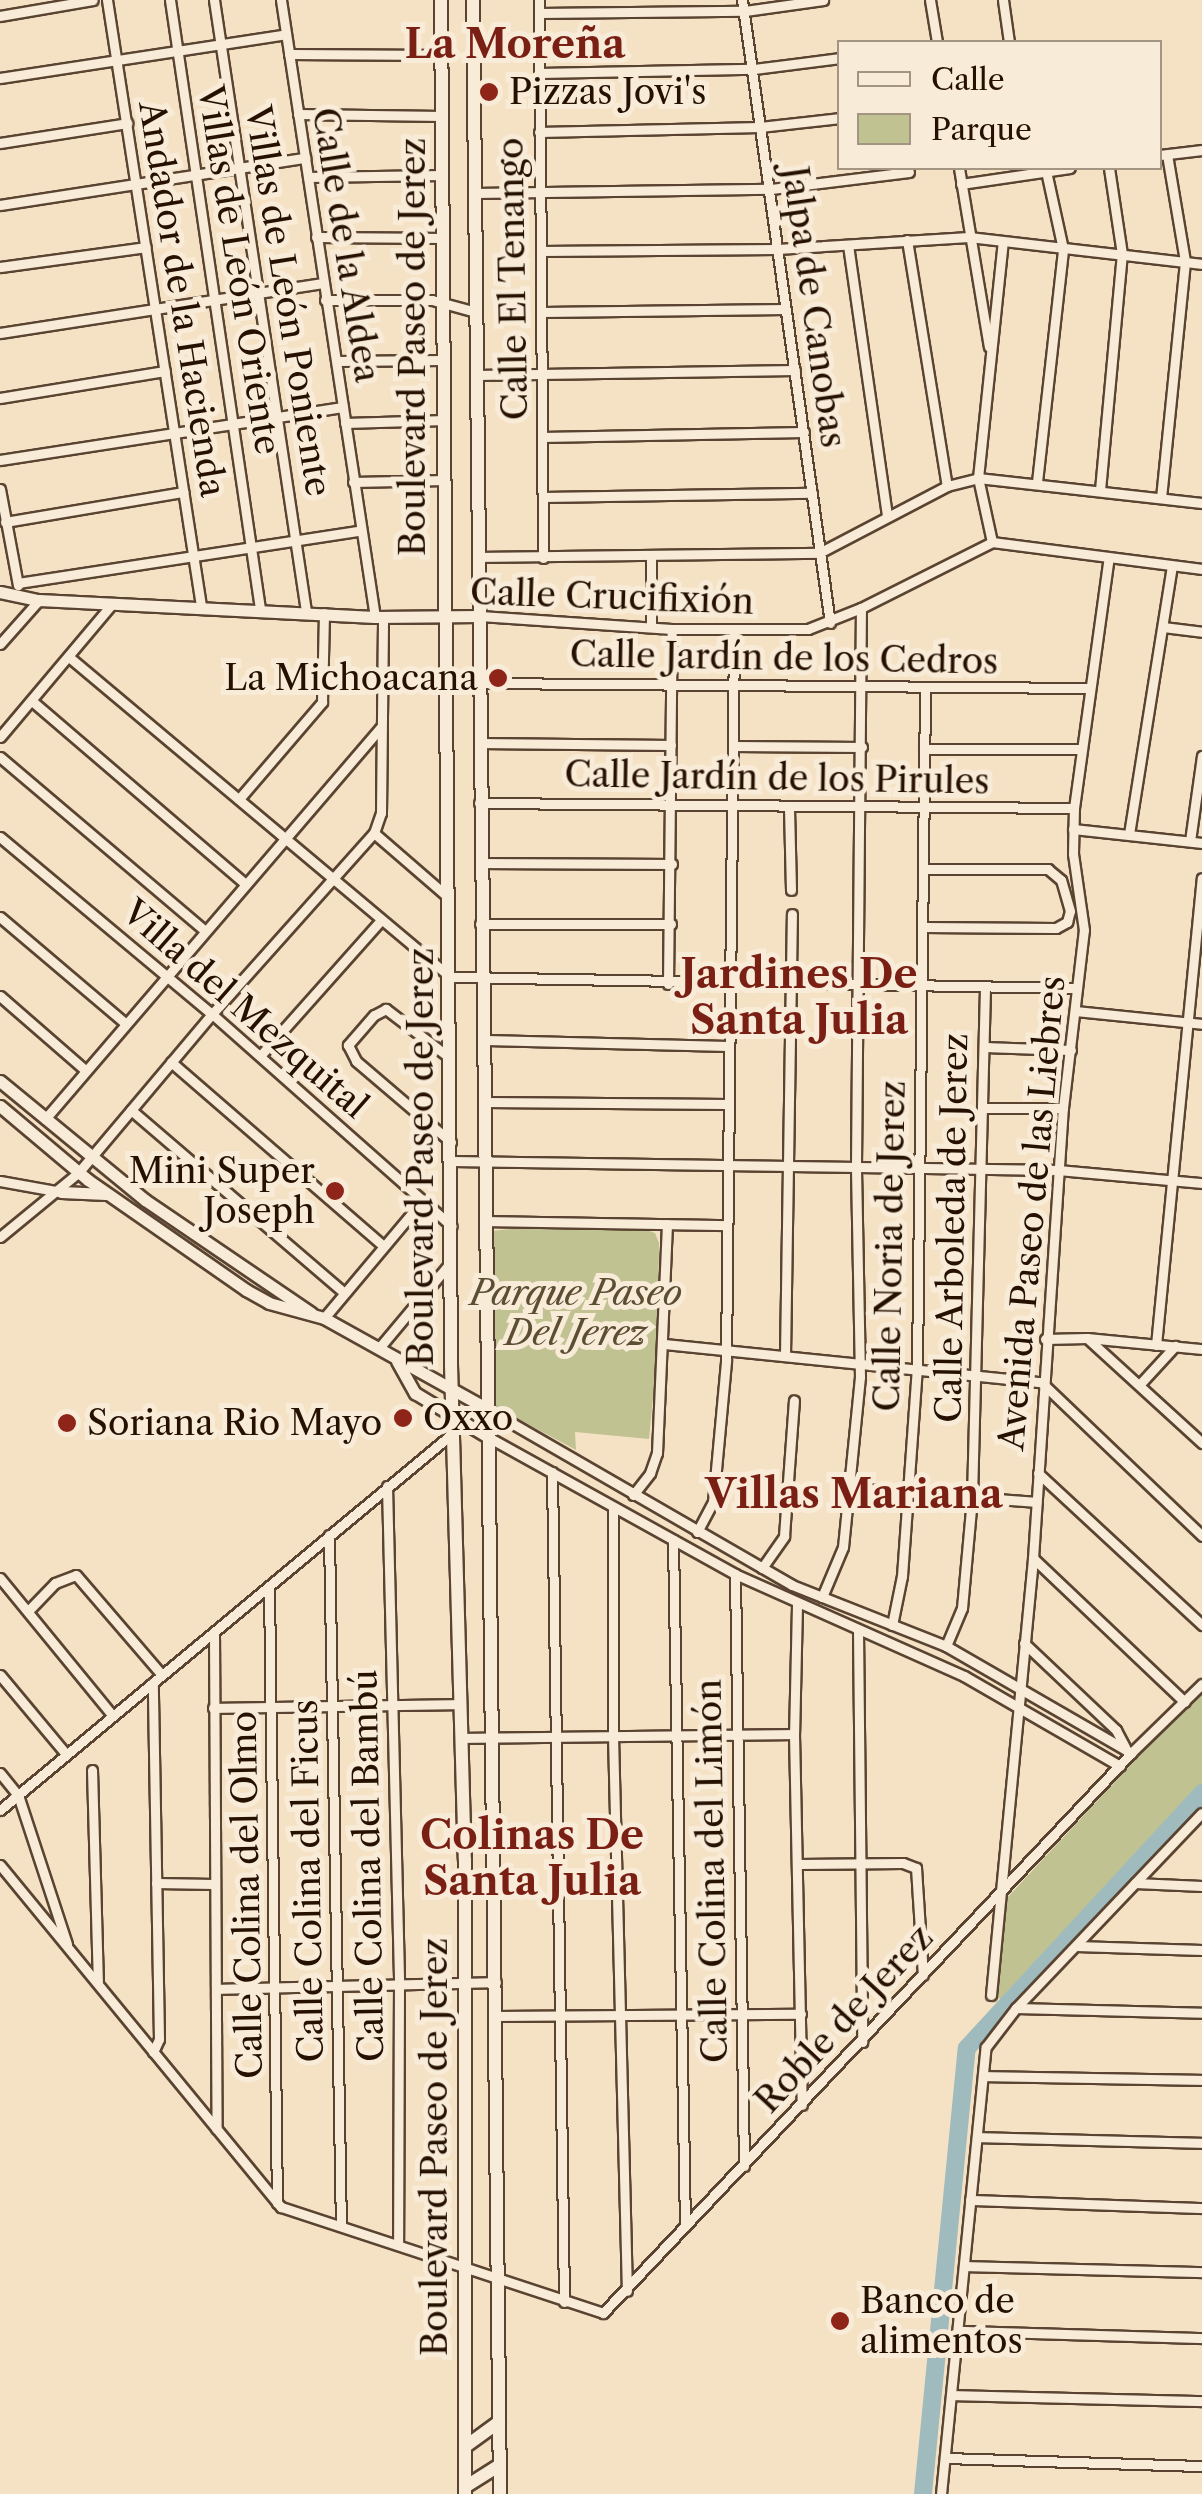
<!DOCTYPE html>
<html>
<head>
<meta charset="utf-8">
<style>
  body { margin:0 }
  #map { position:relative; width:1202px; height:2494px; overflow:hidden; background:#f5e2c5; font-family:"Libre Caslon Text",serif }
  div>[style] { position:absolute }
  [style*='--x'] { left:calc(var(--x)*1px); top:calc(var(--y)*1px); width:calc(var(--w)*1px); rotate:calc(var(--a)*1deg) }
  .green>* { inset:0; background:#c0c292 }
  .river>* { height:18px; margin:-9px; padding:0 9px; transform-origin:9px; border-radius:9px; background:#a0bbbe }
  .roads { filter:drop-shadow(2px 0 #5a4431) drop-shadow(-2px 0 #5a4431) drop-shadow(0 2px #5a4431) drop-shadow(0 -2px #5a4431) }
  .minor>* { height:9px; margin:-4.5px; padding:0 4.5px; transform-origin:4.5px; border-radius:4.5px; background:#f8ecd9 }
  .tertiary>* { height:11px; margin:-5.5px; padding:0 5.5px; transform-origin:5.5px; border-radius:5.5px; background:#f8ecd9 }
  .secondary>* { height:12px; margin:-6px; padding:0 6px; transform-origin:6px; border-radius:6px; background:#f8ecd9 }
  .dots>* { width:28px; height:28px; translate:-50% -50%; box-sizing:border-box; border:5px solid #f8ecd9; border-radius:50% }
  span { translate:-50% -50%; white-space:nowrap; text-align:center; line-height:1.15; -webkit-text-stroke:10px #f8ecd9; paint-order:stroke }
  .poi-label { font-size:35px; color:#261000 }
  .left { translate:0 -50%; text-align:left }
  .right { translate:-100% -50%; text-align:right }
  .street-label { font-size:35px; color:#261000 }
  .park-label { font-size:35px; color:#5c4e33; font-style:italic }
  .quarter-label { font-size:40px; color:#7a1f14; font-weight:700 }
  .legend { position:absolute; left:837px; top:40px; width:325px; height:130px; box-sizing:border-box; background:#f8ecd9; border:2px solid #a49482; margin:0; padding:12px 18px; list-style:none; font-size:30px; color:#261000 }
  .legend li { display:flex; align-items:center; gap:20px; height:50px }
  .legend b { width:50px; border:2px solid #a49482 }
</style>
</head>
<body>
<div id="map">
  <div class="green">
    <div style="clip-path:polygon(529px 1227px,641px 1228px,655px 1233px,659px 1243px,658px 1346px,649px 1439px,575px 1432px,576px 1450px,494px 1406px,492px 1231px)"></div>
    <div style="clip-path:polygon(1202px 1688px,1202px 1787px,1004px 1999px,992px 1998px,1007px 1898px)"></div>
  </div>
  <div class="river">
    <div style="--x:923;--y:2494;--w:448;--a:-84.4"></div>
    <div style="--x:967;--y:2048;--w:347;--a:-47.3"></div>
  </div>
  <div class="roads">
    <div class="minor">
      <div style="--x:107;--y:0;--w:613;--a:81.18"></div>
      <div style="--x:170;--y:0;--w:616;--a:81.59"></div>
      <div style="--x:214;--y:0;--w:618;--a:81.44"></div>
      <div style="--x:281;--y:0;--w:624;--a:81.34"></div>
      <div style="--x:539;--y:0;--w:558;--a:89.59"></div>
      <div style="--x:742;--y:0;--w:629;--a:81.96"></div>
      <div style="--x:930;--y:0;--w:43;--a:80.5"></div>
      <div style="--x:1003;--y:0;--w:42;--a:81.9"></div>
      <div style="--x:539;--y:13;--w:206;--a:-0.6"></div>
      <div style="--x:745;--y:11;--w:79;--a:-8"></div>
      <div style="--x:0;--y:16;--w:94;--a:-9.8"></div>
      <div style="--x:289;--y:54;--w:151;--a:0.4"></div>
      <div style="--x:539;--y:73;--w:215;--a:-1.1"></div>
      <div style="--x:754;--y:69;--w:87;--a:-7.3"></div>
      <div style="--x:0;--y:78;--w:289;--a:-8.7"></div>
      <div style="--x:298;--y:114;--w:144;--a:0.8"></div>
      <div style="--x:539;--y:132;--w:221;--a:-1.3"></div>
      <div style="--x:760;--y:127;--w:81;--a:-6.4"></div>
      <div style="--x:0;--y:143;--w:129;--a:-8.9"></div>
      <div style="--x:1160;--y:155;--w:42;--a:-6.8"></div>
      <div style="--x:959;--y:168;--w:181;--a:80.5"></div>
      <div style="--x:308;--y:177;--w:134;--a:-0.9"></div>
      <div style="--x:961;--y:184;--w:110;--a:-8.4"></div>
      <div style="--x:475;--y:193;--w:296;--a:-0.8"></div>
      <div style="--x:771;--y:189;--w:139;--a:-7"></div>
      <div style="--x:0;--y:205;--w:309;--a:-8.8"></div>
      <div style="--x:316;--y:237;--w:128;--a:0.4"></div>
      <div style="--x:907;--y:240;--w:249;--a:80.8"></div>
      <div style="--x:848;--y:245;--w:273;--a:81.8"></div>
      <div style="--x:541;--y:251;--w:236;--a:-0.5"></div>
      <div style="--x:777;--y:249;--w:192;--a:-3.6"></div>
      <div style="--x:969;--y:237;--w:235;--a:6.6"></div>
      <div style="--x:0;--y:267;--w:147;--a:-7.8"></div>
      <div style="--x:325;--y:300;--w:107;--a:0"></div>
      <div style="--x:432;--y:300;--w:46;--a:15.3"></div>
      <div style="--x:542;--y:312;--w:243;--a:-0.7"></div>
      <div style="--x:0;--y:333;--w:327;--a:-8.8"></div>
      <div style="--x:337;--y:361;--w:105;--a:-0.5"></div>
      <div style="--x:476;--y:375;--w:319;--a:-0.9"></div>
      <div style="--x:0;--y:398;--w:167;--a:-9.3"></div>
      <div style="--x:345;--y:423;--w:100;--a:-1.7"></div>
      <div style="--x:542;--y:437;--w:262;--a:-1.1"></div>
      <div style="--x:0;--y:460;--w:347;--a:-8.8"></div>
      <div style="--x:353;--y:482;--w:92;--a:-1.2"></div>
      <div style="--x:1037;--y:482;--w:234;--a:-83.6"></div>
      <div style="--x:1063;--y:249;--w:80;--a:-102.3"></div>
      <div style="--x:0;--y:489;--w:98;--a:79.4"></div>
      <div style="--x:1100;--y:490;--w:237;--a:-84.7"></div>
      <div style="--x:1122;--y:254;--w:87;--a:-98.6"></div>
      <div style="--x:543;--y:497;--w:269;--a:-0.9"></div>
      <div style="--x:1161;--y:498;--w:238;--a:-84.2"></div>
      <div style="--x:1185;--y:261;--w:108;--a:-99.6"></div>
      <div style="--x:5;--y:522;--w:181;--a:-9.6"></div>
      <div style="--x:992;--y:542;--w:66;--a:-102.3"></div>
      <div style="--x:978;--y:478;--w:238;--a:-84"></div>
      <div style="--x:480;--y:557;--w:339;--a:-0.7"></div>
      <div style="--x:819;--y:553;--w:144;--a:-27.6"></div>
      <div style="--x:947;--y:486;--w:32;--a:-14"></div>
      <div style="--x:978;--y:478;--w:225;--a:6.4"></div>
      <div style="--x:651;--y:557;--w:70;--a:90"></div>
      <div style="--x:18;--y:583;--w:345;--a:-8.7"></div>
      <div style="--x:480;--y:616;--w:192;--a:3.9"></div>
      <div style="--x:672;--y:629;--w:136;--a:0"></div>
      <div style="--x:808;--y:629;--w:57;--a:-21.6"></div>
      <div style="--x:861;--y:608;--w:147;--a:-26.7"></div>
      <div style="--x:992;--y:542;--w:212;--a:7.3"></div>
      <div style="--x:1163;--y:627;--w:39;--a:7"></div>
      <div style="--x:0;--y:644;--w:59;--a:-48.4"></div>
      <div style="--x:69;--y:657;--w:498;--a:40"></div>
      <div style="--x:451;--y:977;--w:626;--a:1.01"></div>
      <div style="--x:479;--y:683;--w:611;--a:0.47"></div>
      <div style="--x:32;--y:701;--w:279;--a:40.6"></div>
      <div style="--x:0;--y:737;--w:175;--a:-49.9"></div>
      <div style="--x:479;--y:743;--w:192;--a:0.6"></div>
      <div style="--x:733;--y:746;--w:129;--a:0.4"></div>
      <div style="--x:924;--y:749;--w:157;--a:0"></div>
      <div style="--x:0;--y:757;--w:267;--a:40.3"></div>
      <div style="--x:239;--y:799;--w:128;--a:-49.4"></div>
      <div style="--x:322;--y:702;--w:89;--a:-88.7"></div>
      <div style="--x:479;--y:803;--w:595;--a:0.48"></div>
      <div style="--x:789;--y:808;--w:82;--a:88.6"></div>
      <div style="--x:1073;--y:829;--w:130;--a:6.2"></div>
      <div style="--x:374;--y:833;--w:98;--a:40.9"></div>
      <div style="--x:1129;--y:834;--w:271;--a:-80.9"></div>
      <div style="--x:0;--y:837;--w:276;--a:39.9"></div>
      <div style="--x:212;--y:1014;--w:320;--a:41.5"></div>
      <div style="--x:1190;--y:841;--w:86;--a:-82"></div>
      <div style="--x:480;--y:863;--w:192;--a:0.3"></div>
      <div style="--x:0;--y:917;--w:164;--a:40.3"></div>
      <div style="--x:480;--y:924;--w:191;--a:0"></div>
      <div style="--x:924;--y:927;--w:132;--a:0.4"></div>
      <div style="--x:1056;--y:928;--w:13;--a:-29"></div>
      <div style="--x:1067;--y:922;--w:11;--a:-75"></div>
      <div style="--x:1070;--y:911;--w:32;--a:-106"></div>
      <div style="--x:1061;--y:880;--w:17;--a:-140"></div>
      <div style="--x:1048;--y:869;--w:124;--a:180"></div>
      <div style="--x:668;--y:984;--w:355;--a:-89.4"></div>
      <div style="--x:0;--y:996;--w:111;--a:41"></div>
      <div style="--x:1075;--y:1011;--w:128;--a:5.8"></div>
      <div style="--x:486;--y:1040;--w:242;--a:1.4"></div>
      <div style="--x:985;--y:1047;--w:86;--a:2"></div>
      <div style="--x:260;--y:1056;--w:182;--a:-48.3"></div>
      <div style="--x:450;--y:1058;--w:81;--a:-142.6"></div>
      <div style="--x:386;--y:1009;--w:13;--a:153"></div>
      <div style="--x:374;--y:1015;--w:40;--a:131"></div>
      <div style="--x:348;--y:1045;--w:18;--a:63"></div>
      <div style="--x:356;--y:1061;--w:125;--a:40.5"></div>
      <div style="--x:171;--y:1062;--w:279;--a:40.9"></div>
      <div style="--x:486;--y:1102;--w:241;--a:0.5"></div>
      <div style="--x:983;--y:1108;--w:80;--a:0"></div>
      <div style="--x:131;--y:1110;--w:279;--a:40.6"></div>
      <div style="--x:45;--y:1119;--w:516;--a:-49.4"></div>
      <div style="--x:452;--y:1161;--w:606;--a:0.85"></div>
      <div style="--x:1058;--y:1170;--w:145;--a:5.2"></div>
      <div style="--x:0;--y:1181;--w:62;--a:10.2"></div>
      <div style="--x:487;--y:1221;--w:240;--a:1"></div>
      <div style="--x:0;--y:1237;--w:101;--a:-39.4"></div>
      <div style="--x:78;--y:1173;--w:208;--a:-49.9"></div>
      <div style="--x:212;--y:1014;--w:243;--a:-48.2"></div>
      <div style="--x:374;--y:833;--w:21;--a:-71"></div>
      <div style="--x:381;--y:813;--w:196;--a:-89.4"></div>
      <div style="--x:324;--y:1318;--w:154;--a:-50"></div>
      <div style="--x:1087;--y:1338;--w:156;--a:42.4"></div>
      <div style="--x:1045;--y:1339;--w:42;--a:-1.4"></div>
      <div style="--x:1087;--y:1338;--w:116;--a:5.5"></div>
      <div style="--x:664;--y:1344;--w:379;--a:5.8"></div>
      <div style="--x:1041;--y:1382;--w:223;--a:43.7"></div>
      <div style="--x:1156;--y:1345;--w:469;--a:-84.4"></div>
      <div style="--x:379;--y:1348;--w:112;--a:-50.1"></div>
      <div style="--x:785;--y:1355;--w:441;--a:-89.1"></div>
      <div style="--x:1140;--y:1384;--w:52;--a:-47.4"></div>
      <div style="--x:489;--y:1410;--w:350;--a:30"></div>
      <div style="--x:792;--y:1585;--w:166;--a:21.6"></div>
      <div style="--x:946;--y:1646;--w:214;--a:30"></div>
      <div style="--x:488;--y:1437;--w:282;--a:29"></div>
      <div style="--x:735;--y:1574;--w:251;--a:24"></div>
      <div style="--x:964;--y:1676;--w:180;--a:30"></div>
      <div style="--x:552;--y:1472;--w:830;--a:89.17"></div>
      <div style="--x:1038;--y:1473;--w:224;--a:42.8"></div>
      <div style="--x:387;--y:1486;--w:498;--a:88.6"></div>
      <div style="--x:399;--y:1984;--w:261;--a:90.2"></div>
      <div style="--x:850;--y:1488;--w:187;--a:4.3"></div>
      <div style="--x:633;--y:1495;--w:28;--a:-52"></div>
      <div style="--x:650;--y:1473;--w:21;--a:-71"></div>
      <div style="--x:657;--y:1453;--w:229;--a:-87.5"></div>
      <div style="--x:613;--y:1507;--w:229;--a:90"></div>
      <div style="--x:613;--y:1736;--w:555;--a:88.56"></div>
      <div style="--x:697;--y:1532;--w:34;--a:-62"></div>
      <div style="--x:713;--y:1502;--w:142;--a:-84.7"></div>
      <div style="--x:726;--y:1361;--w:731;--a:-89.37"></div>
      <div style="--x:329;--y:1535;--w:691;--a:89.01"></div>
      <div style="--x:673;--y:1540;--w:686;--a:89"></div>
      <div style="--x:1033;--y:1558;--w:209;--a:43.5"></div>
      <div style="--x:762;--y:1568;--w:39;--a:-55"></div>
      <div style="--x:784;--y:1536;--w:136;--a:-85.8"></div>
      <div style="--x:735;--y:1574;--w:592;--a:89.13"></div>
      <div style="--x:0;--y:1578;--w:178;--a:50.7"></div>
      <div style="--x:269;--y:1586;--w:617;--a:89.26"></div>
      <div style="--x:822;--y:1597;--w:54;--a:-67.2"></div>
      <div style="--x:843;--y:1547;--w:171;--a:-84.3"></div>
      <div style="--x:860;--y:1377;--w:211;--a:-91.1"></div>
      <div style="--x:856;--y:1166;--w:558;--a:-89.49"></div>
      <div style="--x:797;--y:1605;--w:129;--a:91.3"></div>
      <div style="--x:794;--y:1734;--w:371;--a:88.8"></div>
      <div style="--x:28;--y:1611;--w:39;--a:-46"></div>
      <div style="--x:55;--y:1583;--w:22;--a:-21"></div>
      <div style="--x:76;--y:1575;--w:132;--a:49.3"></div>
      <div style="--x:892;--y:1625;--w:50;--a:-78.5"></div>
      <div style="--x:902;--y:1576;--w:210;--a:-85.9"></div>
      <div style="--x:917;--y:1367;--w:679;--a:-89.32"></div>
      <div style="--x:858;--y:1630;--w:412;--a:89.4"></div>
      <div style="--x:214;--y:1632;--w:497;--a:89.7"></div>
      <div style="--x:1024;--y:1643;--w:127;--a:43.4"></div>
      <div style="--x:1116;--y:1730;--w:19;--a:62"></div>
      <div style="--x:946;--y:1646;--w:41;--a:-67.2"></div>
      <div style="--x:962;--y:1608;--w:110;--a:-84.8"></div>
      <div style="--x:972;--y:1498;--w:510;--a:-88.54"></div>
      <div style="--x:0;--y:1675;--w:103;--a:50.1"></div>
      <div style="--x:213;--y:1708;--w:248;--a:-0.9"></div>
      <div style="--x:462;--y:1738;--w:332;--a:-0.7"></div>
      <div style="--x:92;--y:1770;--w:212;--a:88.4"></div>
      <div style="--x:0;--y:1773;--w:28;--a:51"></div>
      <div style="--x:18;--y:1795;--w:157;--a:71.8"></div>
      <div style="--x:0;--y:1810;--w:589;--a:-39.77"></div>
      <div style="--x:799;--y:1864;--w:104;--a:-0.6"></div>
      <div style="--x:903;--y:1863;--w:14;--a:21"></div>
      <div style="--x:916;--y:1868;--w:107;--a:86.3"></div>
      <div style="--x:0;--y:1865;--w:443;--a:50.6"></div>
      <div style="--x:281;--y:2207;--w:339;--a:18.2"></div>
      <div style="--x:603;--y:2313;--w:770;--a:-46.68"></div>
      <div style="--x:1131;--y:1753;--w:99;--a:-44.2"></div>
      <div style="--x:156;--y:1883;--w:58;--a:1"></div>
      <div style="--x:1135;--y:1883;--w:67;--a:2.6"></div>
      <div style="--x:1076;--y:1946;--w:126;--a:1.8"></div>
      <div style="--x:217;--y:1989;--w:279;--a:-1.4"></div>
      <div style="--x:991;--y:1995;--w:439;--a:-84.5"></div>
      <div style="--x:1033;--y:1558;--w:451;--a:-86.2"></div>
      <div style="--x:1063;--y:1108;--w:179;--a:-83.3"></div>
      <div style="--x:1084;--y:930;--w:77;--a:-98.2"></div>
      <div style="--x:1073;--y:854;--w:46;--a:-88.8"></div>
      <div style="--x:1074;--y:808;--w:253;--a:-82.1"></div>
      <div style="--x:1016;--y:2008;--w:186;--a:1.5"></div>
      <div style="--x:496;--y:2016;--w:305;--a:-0.4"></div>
      <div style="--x:153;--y:2052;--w:14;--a:-65"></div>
      <div style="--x:159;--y:2039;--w:356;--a:-91"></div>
      <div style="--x:983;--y:2076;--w:219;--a:1"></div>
      <div style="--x:978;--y:2137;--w:224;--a:1.5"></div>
      <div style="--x:970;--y:2200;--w:232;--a:2"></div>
      <div style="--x:966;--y:2266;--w:236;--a:1.5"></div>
      <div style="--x:961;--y:2331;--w:241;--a:1.7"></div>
      <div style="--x:953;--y:2395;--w:249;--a:1.4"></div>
      <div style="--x:945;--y:2458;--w:257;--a:1.8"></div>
      <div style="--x:941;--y:2494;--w:449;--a:-84.3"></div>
      <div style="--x:986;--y:2047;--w:49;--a:-52.4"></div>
      <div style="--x:1016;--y:2008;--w:269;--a:-46.4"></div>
    </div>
    <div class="tertiary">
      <div style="--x:0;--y:592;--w:40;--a:12"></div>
      <div style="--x:39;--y:600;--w:336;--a:2.9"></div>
      <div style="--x:375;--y:617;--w:105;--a:-0.5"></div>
      <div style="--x:0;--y:1081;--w:188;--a:39.4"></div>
      <div style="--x:145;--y:1200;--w:201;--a:34.2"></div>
      <div style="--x:0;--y:1106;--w:115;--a:40.1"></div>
      <div style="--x:88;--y:1180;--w:193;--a:34.8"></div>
      <div style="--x:246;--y:1290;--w:26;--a:29"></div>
      <div style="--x:269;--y:1303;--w:57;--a:15.3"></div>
      <div style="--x:324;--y:1318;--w:189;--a:29.1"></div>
      <div style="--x:61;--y:1192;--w:45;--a:2.5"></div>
      <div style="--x:397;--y:1361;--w:37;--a:61"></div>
      <div style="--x:415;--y:1393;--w:85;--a:31.1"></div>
    </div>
    <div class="secondary">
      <div style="--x:441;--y:0;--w:1365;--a:89.58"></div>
      <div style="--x:451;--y:1365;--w:495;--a:88.4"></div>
      <div style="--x:465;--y:1860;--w:634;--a:90"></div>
      <div style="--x:473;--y:0;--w:2494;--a:89.38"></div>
      <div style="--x:466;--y:2446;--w:41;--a:-36"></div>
      <div style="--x:465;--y:2487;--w:41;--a:-32.2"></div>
    </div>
  </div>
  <div class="dots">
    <div style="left:489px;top:92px;background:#8f2418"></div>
    <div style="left:498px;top:678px;background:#8f2418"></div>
    <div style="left:335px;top:1191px;background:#8f2418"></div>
    <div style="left:403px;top:1418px;background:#8f2418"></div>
    <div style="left:67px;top:1423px;background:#8f2418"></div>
    <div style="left:840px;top:2321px;background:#8f2418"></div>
  </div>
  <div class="poi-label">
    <span class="left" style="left:509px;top:92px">Pizzas Jovi's</span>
    <span class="right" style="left:478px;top:678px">La Michoacana</span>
    <span class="right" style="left:315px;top:1191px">Mini Super<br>Joseph</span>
    <span class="left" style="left:423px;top:1418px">Oxxo</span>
    <span class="left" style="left:87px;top:1423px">Soriana Rio Mayo</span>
    <span class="left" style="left:860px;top:2321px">Banco de<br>alimentos</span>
  </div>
  <div class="street-label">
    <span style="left:346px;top:245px;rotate:81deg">Calle de la Aldea</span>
    <span style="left:239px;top:270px;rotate:81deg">Villas de León Oriente</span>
    <span style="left:513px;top:279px;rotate:-91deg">Calle El Tenango</span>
    <span style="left:182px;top:299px;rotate:81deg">Andador de la Hacienda</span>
    <span style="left:288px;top:301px;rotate:81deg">Villas de León Poniente</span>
    <span style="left:814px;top:307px;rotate:82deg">Jalpa de Canobas</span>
    <span style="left:413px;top:347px;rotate:-90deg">Boulevard Paseo de Jerez</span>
    <span style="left:612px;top:597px;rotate:2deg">Calle Crucifixión</span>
    <span style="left:784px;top:658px;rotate:1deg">Calle Jardín de los Cedros</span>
    <span style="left:777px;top:778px;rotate:1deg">Calle Jardín de los Pirules</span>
    <span style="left:245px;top:1009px;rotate:41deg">Villa del Mezquital</span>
    <span style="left:421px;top:1157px;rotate:-90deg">Boulevard Paseo de Jerez</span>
    <span style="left:1032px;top:1213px;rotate:-85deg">Avenida Paseo de las Liebres</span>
    <span style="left:952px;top:1228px;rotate:-89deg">Calle Arboleda de Jerez</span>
    <span style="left:890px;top:1246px;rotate:-89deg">Calle Noria de Jerez</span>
    <span style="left:368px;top:1866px;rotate:-91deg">Calle Colina del Bambú</span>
    <span style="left:712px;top:1871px;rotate:-91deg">Calle Colina del Limón</span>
    <span style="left:308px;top:1881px;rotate:-91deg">Calle Colina del Ficus</span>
    <span style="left:247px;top:1895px;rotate:-91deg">Calle Colina del Olmo</span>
    <span style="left:844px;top:2019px;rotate:-47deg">Roble de Jerez</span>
    <span style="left:435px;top:2147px;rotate:-90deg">Boulevard Paseo de Jerez</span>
  </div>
  <div class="park-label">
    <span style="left:576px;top:1313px">Parque Paseo<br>Del Jerez</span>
  </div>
  <div class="quarter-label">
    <span style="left:515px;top:44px">La Moreña</span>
    <span style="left:799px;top:997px">Jardines De<br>Santa Julia</span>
    <span style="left:854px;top:1494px">Villas Mariana</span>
    <span style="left:532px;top:1858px">Colinas De<br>Santa Julia</span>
  </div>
  <ul class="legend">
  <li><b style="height:12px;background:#f8ecd9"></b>Calle</li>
  <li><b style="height:28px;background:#c0c292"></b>Parque</li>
  </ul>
</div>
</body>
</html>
